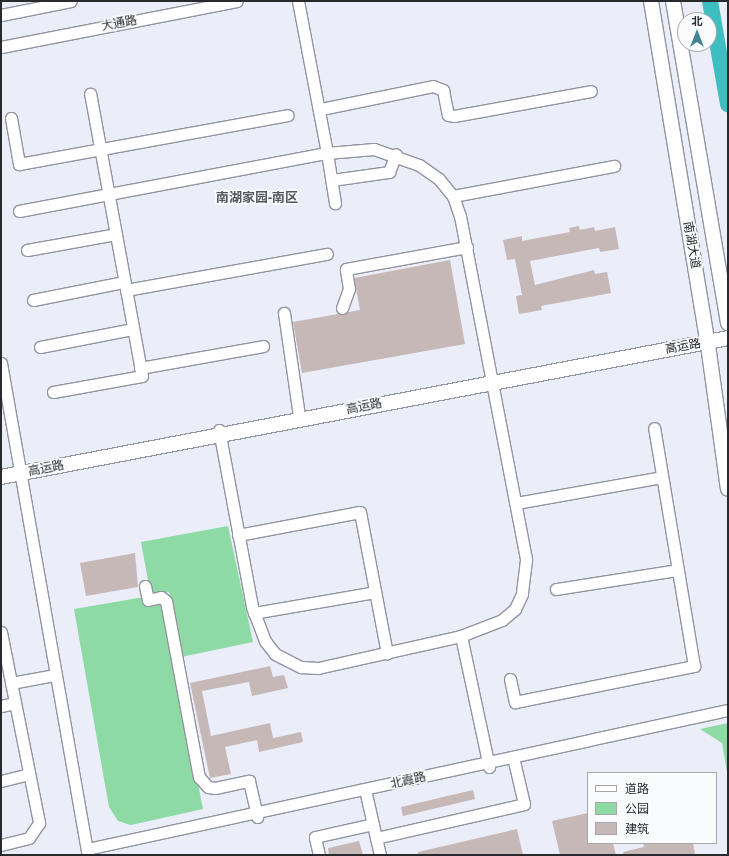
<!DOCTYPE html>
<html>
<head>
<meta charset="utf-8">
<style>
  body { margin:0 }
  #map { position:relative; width:729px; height:856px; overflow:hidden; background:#ebedf9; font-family:"Noto Sans","Noto Sans SC",sans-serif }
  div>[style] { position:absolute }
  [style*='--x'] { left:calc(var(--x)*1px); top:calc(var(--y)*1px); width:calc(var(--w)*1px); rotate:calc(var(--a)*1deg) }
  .green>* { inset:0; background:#8ddaa5 }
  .river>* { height:16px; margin:-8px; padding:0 8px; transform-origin:8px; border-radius:8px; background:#3fbec2 }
  .building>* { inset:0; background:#c5b8b6 }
  .roads { filter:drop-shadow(1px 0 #92949f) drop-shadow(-1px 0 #92949f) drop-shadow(0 1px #92949f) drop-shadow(0 -1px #92949f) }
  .minor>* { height:11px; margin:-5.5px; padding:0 5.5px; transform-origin:5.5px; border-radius:5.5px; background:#fff }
  .major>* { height:14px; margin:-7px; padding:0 7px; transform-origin:7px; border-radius:7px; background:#fff }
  span { translate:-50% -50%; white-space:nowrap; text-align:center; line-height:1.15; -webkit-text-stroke:3.5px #fafbfd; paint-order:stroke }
  .street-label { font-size:12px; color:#292a2e }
  .neighbourhood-label { font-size:13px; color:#555761; font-weight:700 }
  .frame { position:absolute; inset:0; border:2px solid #292a2e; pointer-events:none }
  .legend { position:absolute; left:587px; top:772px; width:130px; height:72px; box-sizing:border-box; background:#fafbfd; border:1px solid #a6a7aa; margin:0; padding:5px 7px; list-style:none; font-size:12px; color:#292a2e }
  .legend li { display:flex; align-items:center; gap:8px; height:20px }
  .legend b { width:20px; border:1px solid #a6a7aa }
  .north { position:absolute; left:677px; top:12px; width:40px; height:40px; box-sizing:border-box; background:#fafbfd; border:1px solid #a6a7aa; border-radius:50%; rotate:0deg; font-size:11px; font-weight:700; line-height:16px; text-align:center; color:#292a2e }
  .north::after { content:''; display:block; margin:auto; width:14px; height:18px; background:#428594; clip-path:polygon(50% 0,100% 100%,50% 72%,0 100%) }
</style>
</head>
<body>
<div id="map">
  <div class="green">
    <div style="clip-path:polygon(228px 526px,253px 642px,181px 657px,169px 592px,154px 595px,150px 591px,141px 542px)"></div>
    <div style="clip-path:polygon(144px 597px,163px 606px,203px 809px,131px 825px,118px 821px,109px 807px,74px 609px)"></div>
    <div style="clip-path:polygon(728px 723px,728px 778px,722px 743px,700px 729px)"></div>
  </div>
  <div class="river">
    <div style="--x:710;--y:1;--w:105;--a:80.1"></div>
  </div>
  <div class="building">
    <div style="clip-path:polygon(579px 226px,580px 230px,594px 227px,595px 231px,615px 227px,619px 249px,600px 252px,599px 248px,530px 261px,535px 285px,594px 270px,595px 274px,607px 272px,611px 293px,541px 306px,542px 310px,519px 314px,516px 296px,522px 295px,515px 259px,507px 260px,503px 240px,522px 236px,522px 241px,570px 232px,569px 228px)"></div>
    <div style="clip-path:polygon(450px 260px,465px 344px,302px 373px,293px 322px,360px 310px,354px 278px)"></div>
    <div style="clip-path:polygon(135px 553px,138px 587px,86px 596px,80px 563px)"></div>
    <div style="clip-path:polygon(270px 666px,273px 677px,284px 675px,288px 688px,252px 696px,249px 682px,202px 691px,211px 736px,270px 723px,273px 738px,301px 732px,303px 742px,259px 752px,257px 740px,225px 747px,231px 774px,210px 778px,190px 683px)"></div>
    <div style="clip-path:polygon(473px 790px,475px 799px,403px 816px,401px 807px)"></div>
    <div style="clip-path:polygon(588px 813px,588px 843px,613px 843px,616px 855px,560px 855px,552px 821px)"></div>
    <div style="clip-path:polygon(517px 829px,523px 855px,418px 855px,418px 852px)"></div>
    <div style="clip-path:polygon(359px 841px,363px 855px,329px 855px,328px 848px)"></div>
    <div style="clip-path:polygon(643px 843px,693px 843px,695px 855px,624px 855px,623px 852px,644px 847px)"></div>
  </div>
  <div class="roads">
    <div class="minor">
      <div style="--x:298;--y:1;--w:155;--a:79.2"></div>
      <div style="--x:327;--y:153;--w:47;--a:-4.9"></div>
      <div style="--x:374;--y:149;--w:48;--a:19.6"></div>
      <div style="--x:419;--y:165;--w:24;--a:35"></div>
      <div style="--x:439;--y:179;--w:22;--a:51"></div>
      <div style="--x:453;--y:196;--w:21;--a:71"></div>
      <div style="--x:460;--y:216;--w:350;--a:79.1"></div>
      <div style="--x:526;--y:560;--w:34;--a:97"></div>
      <div style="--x:522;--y:594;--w:17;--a:115"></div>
      <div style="--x:515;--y:609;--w:17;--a:140"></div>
      <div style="--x:502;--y:620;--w:44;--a:158.7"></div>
      <div style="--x:461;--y:636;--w:134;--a:77.9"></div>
      <div style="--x:1;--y:15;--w:71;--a:-11.3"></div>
      <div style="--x:1;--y:47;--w:240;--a:-11"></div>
      <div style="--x:321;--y:109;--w:114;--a:-11.6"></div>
      <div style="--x:433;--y:86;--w:11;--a:22"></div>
      <div style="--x:443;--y:90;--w:25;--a:79"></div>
      <div style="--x:448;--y:115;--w:6;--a:9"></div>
      <div style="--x:454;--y:116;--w:139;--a:-10.3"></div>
      <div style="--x:11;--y:118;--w:47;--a:80.1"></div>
      <div style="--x:19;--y:164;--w:273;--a:-10.3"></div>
      <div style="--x:332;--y:180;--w:58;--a:-8"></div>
      <div style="--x:389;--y:172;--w:19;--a:-69"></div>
      <div style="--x:453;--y:196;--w:164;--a:-10.6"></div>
      <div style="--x:19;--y:211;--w:313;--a:-10.7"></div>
      <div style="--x:327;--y:153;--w:51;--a:80.9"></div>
      <div style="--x:27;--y:250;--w:90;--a:-10.2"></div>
      <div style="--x:126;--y:290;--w:204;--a:-10.2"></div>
      <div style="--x:33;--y:300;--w:93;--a:-11.2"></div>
      <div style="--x:342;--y:308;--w:20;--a:-70"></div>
      <div style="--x:349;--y:289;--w:20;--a:-99"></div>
      <div style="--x:346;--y:269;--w:123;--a:-10.3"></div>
      <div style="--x:284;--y:313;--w:104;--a:81.7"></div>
      <div style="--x:40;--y:347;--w:95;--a:-11"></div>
      <div style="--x:1;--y:363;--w:500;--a:80"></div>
      <div style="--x:140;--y:368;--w:125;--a:-10.1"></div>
      <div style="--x:53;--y:392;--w:90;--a:-10.2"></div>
      <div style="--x:142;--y:376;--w:287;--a:-100.4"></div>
      <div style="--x:219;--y:430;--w:180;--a:79.4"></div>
      <div style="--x:252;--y:607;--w:36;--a:69"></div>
      <div style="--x:265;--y:641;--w:16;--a:52"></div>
      <div style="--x:275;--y:654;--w:29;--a:27"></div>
      <div style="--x:301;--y:667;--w:17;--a:3"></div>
      <div style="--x:318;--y:668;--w:147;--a:-12.6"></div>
      <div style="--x:516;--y:503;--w:148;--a:-10.1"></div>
      <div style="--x:238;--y:535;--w:124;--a:-10.7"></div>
      <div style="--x:360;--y:512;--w:144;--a:79.2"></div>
      <div style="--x:145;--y:586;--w:14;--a:78"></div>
      <div style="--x:148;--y:600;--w:13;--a:-13"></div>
      <div style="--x:161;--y:597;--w:6;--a:39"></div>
      <div style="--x:166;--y:601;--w:179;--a:79.4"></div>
      <div style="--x:199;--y:777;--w:13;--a:48"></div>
      <div style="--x:208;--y:787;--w:7;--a:8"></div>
      <div style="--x:215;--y:788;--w:35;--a:-12"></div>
      <div style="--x:249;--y:781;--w:37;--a:77"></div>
      <div style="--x:556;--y:589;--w:123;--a:-8.9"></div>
      <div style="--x:254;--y:613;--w:123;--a:-9.8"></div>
      <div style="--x:1;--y:632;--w:195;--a:78.7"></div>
      <div style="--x:39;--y:823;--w:18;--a:124"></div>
      <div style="--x:29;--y:838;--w:29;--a:166"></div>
      <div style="--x:510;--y:679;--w:24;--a:78"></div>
      <div style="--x:515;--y:702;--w:183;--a:-11.4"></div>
      <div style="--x:694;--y:666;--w:241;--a:-99.5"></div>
      <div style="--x:11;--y:683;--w:45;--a:-10.3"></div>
      <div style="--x:1;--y:706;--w:14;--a:-12"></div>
      <div style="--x:1;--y:781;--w:29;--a:-14"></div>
      <div style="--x:366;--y:794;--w:63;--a:77.1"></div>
      <div style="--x:376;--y:838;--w:152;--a:-12.9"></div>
      <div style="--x:524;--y:804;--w:44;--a:-103.1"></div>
      <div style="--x:87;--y:849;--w:656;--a:-12.24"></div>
      <div style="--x:319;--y:855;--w:18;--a:-103"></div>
      <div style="--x:315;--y:837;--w:59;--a:-12.6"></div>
    </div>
    <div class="major">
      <div style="--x:651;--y:1;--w:342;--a:80.6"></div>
      <div style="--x:707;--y:338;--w:152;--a:82.1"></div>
      <div style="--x:673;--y:1;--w:327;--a:80.3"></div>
      <div style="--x:1;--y:477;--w:740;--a:-10.82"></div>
    </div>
  </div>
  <div class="street-label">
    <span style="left:119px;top:23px;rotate:-11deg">大通路</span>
    <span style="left:692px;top:245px;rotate:80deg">南湖大道</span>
    <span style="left:683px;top:346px;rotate:-10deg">高运路</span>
    <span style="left:364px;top:406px;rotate:-11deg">高运路</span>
    <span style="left:46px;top:468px;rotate:-11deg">高运路</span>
    <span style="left:408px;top:780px;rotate:-13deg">北霞路</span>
  </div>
  <div class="neighbourhood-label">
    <span style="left:257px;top:197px">南湖家园-南区</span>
  </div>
  <div class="frame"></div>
  <ul class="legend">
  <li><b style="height:5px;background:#fff"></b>道路</li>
  <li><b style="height:11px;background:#8ddaa5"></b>公园</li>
  <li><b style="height:11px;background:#c5b8b6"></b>建筑</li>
  </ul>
  <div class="north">北</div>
</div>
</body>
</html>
